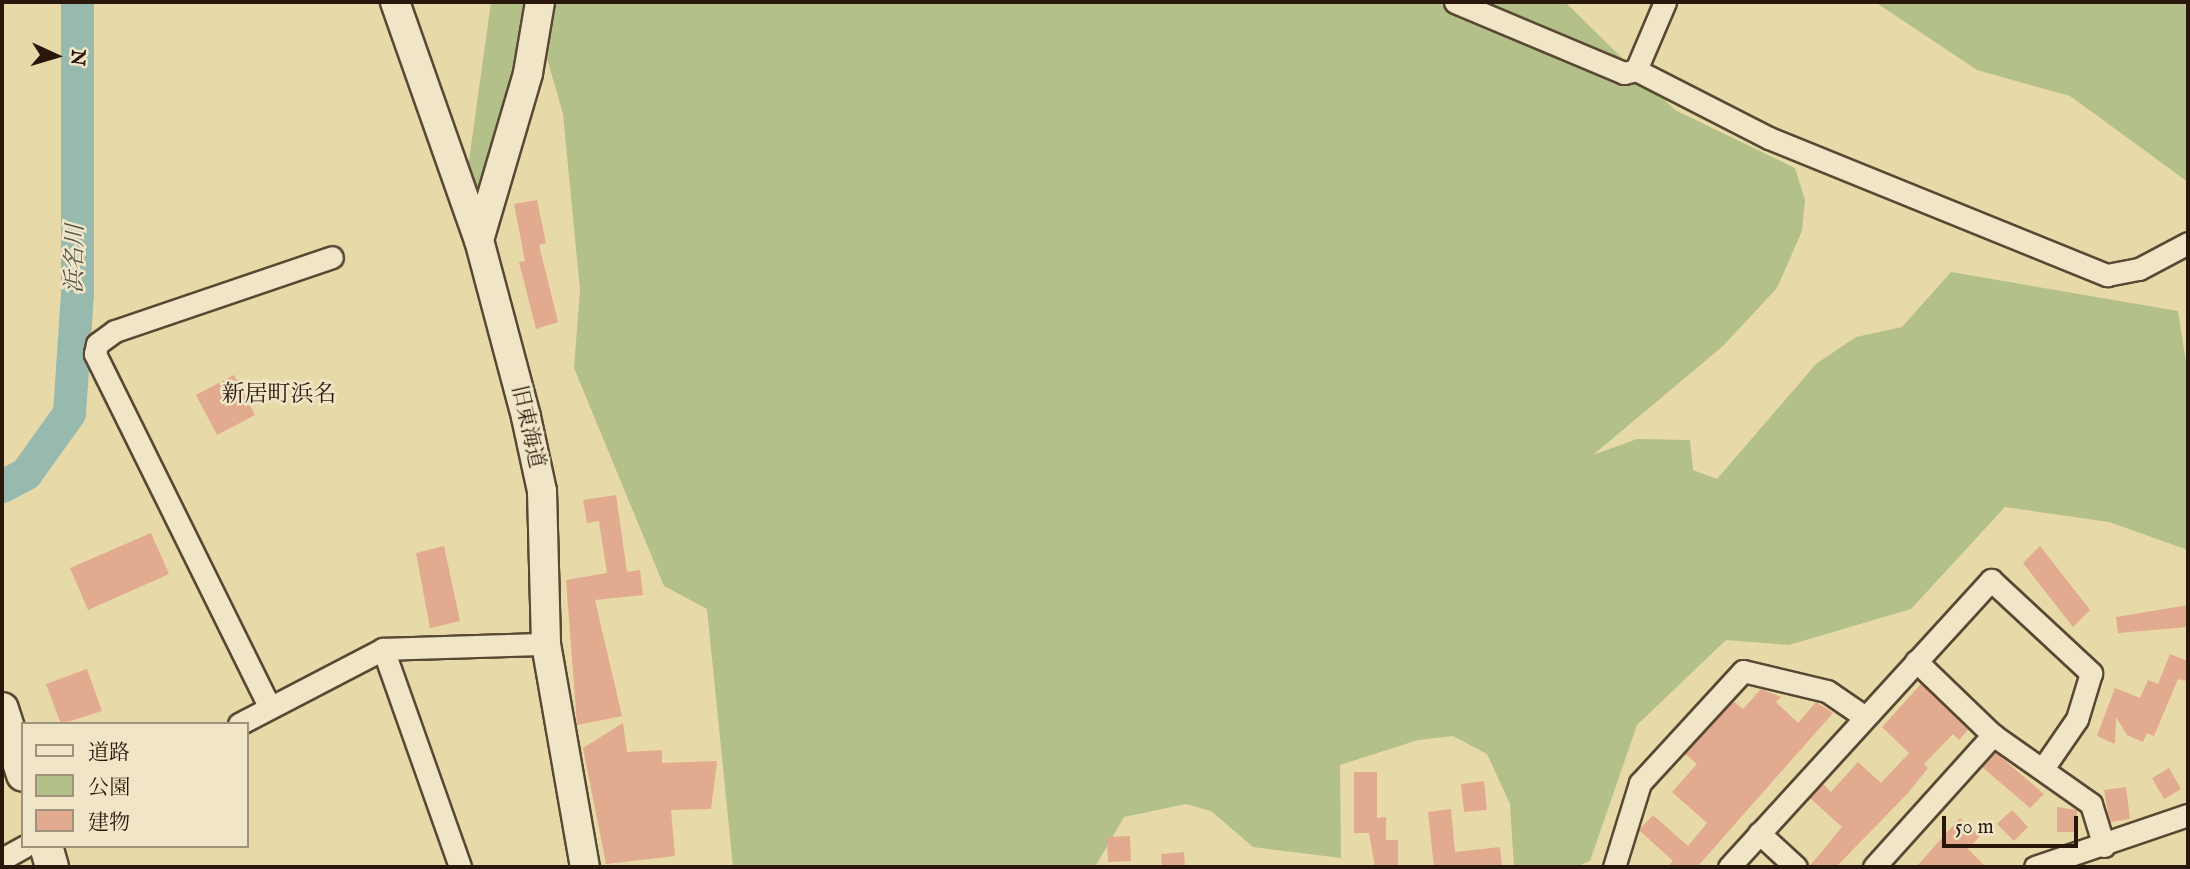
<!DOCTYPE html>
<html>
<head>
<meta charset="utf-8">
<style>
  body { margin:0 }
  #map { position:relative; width:2190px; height:869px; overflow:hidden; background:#e8d9a9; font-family:"IM FELL English","Noto Serif JP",serif }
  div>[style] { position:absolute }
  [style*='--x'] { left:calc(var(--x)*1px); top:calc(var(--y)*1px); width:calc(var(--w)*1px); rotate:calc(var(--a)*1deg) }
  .green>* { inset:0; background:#b3c08a }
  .river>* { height:33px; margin:-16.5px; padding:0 16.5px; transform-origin:16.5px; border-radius:16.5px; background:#98b9ae }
  .building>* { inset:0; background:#e2aa8e }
  .roads { filter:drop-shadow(2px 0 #594833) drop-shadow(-2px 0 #594833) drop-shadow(0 2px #594833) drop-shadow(0 -2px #594833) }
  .minor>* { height:21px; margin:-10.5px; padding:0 10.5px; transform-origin:10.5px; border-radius:10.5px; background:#f0e6c7 }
  .tertiary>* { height:28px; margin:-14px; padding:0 14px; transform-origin:14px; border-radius:14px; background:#f0e6c7 }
  .secondary>* { height:32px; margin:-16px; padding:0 16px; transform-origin:16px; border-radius:16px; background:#f0e6c7 }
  span { translate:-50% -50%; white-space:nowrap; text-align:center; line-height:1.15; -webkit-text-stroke:5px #f0e6c7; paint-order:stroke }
  .street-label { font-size:21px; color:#29170c }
  .water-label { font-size:23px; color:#505045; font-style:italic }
  .neighbourhood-label { font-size:23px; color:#29170c }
  .frame { position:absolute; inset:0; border:4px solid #29170c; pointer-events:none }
  .legend { position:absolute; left:21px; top:722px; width:228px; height:126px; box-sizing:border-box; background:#f0e6c7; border:2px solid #a0937c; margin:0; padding:9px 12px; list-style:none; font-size:21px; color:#29170c }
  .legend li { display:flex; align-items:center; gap:14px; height:35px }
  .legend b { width:35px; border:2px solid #a0937c }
  .north { position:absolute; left:21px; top:21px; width:70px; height:70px; -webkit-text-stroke:5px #f0e6c7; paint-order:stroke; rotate:94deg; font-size:19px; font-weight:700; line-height:28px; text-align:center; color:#29170c }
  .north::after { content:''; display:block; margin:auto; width:24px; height:32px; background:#29170c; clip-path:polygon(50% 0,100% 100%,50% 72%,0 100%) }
  .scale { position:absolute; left:1942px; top:816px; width:136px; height:32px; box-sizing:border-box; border:4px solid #29170c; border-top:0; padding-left:9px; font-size:21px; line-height:24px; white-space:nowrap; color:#29170c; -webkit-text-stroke:5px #f0e6c7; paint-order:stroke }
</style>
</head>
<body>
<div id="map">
  <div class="green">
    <div style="clip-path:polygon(491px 2px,527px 2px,520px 65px,483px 226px,467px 175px)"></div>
    <div style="clip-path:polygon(556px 2px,1565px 2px,1675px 110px,1795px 168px,1805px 200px,1802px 231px,1777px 288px,1723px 346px,1593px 455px,1637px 439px,1690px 440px,1693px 470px,1717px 479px,1816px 364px,1856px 337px,1902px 327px,1951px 272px,2178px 311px,2188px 375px,2188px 550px,2109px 522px,2005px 507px,1911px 609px,1789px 645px,1726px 640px,1637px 725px,1590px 861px,1576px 867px,1514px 867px,1510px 804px,1487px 754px,1453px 736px,1418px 740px,1340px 765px,1341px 858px,1253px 847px,1211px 811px,1186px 804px,1124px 817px,1095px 867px,733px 867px,707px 609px,664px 586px,574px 368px,580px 290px,563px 114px,545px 51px)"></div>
    <div style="clip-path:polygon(1875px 2px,2188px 2px,2188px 182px,2070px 96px,1977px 70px)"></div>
  </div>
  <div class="river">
    <div style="--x:2;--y:486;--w:27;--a:-28"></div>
    <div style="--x:26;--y:473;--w:74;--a:-54.4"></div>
    <div style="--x:69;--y:413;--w:119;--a:-86.2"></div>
    <div style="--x:77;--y:294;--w:292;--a:-90"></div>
  </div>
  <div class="building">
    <div style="clip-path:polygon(537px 200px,546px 243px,539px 245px,558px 322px,536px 329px,519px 262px,525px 261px,514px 204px)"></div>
    <div style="clip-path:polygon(234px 375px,255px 415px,217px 435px,196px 395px)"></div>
    <div style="clip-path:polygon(616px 495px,627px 572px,640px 570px,643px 595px,595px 600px,622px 716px,577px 725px,566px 580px,607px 573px,599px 521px,587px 523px,583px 500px)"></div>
    <div style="clip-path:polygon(151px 533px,169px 574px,88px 610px,70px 568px)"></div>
    <div style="clip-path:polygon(444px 546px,460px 621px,430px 628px,416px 553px)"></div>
    <div style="clip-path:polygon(2040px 546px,2090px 610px,2073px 627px,2023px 563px)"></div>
    <div style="clip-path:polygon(2188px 605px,2188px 627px,2118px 633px,2116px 617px)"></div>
    <div style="clip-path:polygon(2170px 654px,2188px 661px,2188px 672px,2185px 681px,2178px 679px,2154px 736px,2147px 733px,2143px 742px,2127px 735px,2116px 717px,2115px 744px,2097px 736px,2115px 688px,2140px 698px,2148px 680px,2158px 684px)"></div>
    <div style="clip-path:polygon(87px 669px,102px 711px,61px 724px,46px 684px)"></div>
    <div style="clip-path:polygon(1921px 684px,1968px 730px,1959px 740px,1953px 734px,1924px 764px,1928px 768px,1908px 793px,1836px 867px,1809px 867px,1842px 827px,1810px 798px,1823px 784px,1831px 792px,1858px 762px,1881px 783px,1909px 753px,1882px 727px)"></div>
    <div style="clip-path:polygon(1761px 689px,1781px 697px,1776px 702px,1798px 723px,1816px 702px,1833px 713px,1697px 867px,1667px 867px,1673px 861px,1639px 830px,1653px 815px,1688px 846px,1707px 823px,1672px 792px,1697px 764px,1685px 754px,1733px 701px,1743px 709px)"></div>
    <div style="clip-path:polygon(623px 723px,627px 752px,662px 750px,662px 763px,717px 761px,711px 809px,671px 810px,675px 856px,606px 864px,583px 748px)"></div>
    <div style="clip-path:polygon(1995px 752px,2044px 794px,2030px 808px,1982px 767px)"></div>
    <div style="clip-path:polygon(2169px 768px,2181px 789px,2164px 799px,2152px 778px)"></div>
    <div style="clip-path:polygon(1354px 772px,1377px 772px,1377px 818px,1386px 817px,1386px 840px,1398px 840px,1398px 867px,1375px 867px,1369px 833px,1354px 833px)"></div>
    <div style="clip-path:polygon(1484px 781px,1487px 810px,1464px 812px,1461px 784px)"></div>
    <div style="clip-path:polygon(2126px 787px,2130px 819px,2110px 822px,2104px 790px)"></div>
    <div style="clip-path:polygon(2057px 807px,2077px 810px,2077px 832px,2057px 832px)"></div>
    <div style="clip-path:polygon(1451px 809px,1455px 852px,1500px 847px,1502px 867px,1434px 867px,1428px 812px)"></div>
    <div style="clip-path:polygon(2012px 810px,2028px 827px,2014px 841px,1997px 824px)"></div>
    <div style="clip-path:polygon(1960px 818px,1980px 836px,1968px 849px,1986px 867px,1916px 867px)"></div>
    <div style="clip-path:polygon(1130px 836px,1131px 861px,1108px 862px,1107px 837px)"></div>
    <div style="clip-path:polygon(1184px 852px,1185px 867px,1162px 867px,1161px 854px)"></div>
  </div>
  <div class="roads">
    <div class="minor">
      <div style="--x:1455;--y:2;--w:183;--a:22.8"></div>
      <div style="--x:1624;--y:73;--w:12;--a:-14"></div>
      <div style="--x:1636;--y:70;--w:149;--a:27.1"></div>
      <div style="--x:1769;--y:138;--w:365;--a:22.1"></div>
      <div style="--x:2107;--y:275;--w:33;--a:-11"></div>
      <div style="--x:2139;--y:269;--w:55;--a:-28"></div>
      <div style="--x:1636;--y:70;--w:74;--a:-66.9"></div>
      <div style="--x:383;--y:649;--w:231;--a:70.5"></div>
      <div style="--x:1916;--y:661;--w:107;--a:43.9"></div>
      <div style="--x:1993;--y:735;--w:120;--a:35.1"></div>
      <div style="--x:2091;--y:804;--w:44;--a:72.8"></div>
      <div style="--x:269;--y:706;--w:393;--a:-116.3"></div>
      <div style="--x:95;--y:354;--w:10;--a:-79"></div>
      <div style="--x:97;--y:344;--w:22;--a:-36"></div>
      <div style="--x:115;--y:331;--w:229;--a:-18.8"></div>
      <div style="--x:239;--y:724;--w:162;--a:-27.5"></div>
      <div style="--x:383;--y:649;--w:163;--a:-1.8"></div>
      <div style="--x:1759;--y:833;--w:50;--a:42.6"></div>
      <div style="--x:2;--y:859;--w:26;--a:-29"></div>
      <div style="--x:1614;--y:867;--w:88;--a:-72.8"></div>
      <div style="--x:1640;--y:783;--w:152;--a:-47.4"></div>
      <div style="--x:1743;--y:671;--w:86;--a:13.4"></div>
      <div style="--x:1827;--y:691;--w:42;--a:34.4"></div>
      <div style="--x:1729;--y:867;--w:389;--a:-47.6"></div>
      <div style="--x:1991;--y:580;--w:137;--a:42.9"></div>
      <div style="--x:2091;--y:673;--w:48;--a:106.9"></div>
      <div style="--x:2077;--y:719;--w:58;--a:124.5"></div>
      <div style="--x:1874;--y:867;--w:178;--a:-48"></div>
      <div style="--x:2035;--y:867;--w:162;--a:-18.8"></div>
    </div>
    <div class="tertiary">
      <div style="--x:395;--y:2;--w:252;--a:70.6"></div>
      <div style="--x:479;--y:240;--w:183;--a:75.1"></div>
      <div style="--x:526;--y:417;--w:76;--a:77.8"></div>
      <div style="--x:542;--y:491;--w:153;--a:88.5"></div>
      <div style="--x:546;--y:644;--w:226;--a:80.1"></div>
      <div style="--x:479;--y:240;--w:174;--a:-73.6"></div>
      <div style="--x:528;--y:73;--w:72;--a:-80.4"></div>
    </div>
    <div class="secondary">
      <div style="--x:2;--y:709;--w:69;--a:72.3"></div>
      <div style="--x:46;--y:846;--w:22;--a:74"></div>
    </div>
  </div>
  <div class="street-label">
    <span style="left:527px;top:427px;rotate:77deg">旧東海道</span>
  </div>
  <div class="water-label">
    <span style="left:76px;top:259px;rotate:-89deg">浜名川</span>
  </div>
  <div class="neighbourhood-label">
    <span style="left:279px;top:395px">新居町浜名</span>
  </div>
  <div class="frame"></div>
  <ul class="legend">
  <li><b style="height:9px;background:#f0e6c7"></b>道路</li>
  <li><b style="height:19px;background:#b3c08a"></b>公園</li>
  <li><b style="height:19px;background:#e2aa8e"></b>建物</li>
  </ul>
  <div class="north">N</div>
  <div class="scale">50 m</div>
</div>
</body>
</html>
